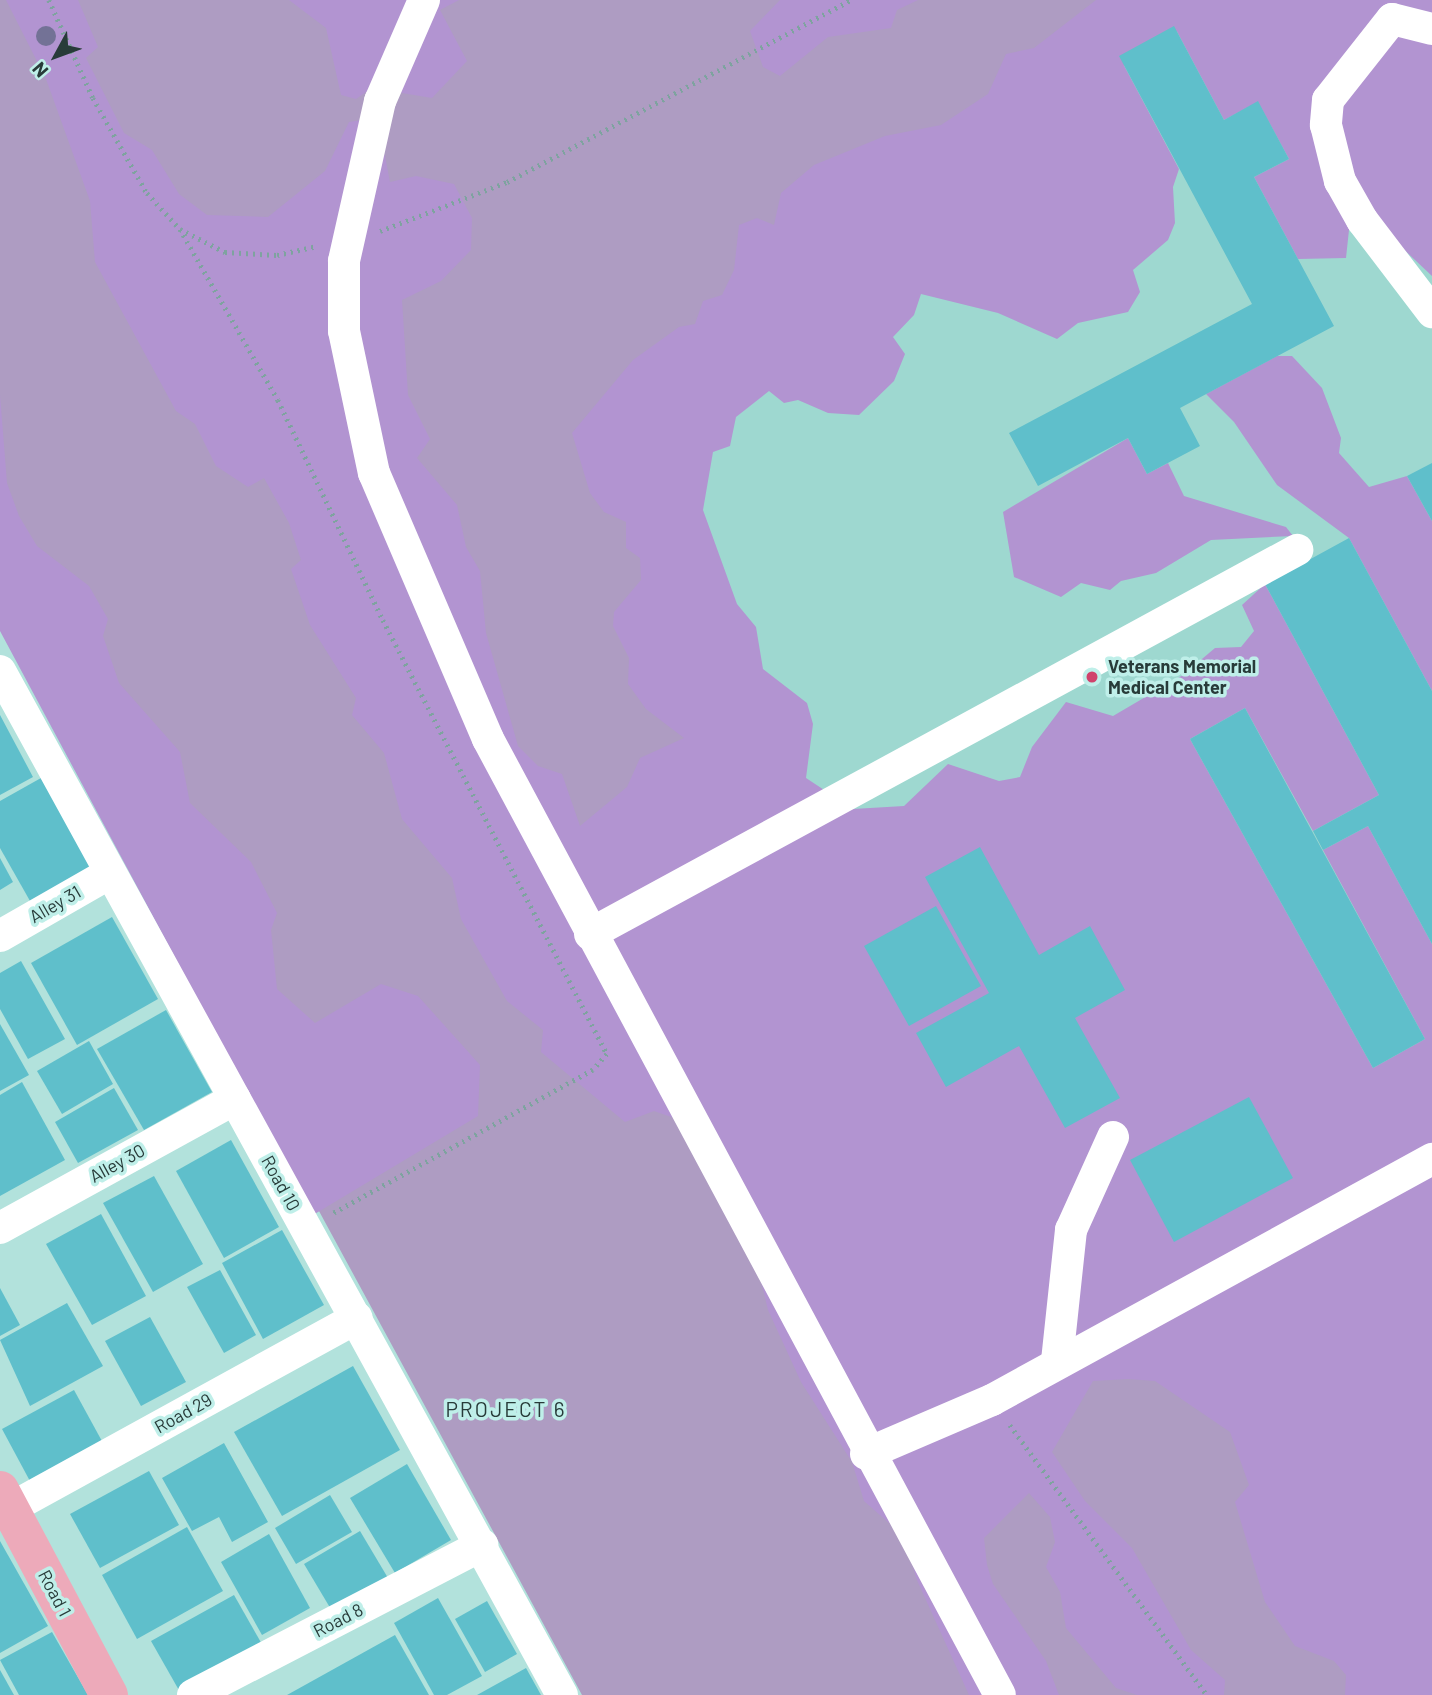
<!DOCTYPE html>
<html>
<head>
<meta charset="utf-8">
<style>
  body { margin:0 }
  #map { position:relative; width:1432px; height:1695px; overflow:hidden; background:#b2e2dc; font-family:Barlow,sans-serif }
  div>[style] { position:absolute }
  [style*='--x'] { left:calc(var(--x)*1px); top:calc(var(--y)*1px); width:calc(var(--w)*1px); rotate:calc(var(--a)*1deg) }
  .built>* { inset:0; background:#9ed8d0 }
  .green>* { inset:0; background:#ae9cc2 }
  .forest>* { inset:0; background:#b294d1 }
  .building>* { inset:0; background:#5fbfcb }
  .path>* { height:4.5px; margin-top:-2.25px; transform-origin:0; background:repeating-linear-gradient(90deg,#7ea39f 0 2px,transparent 0 7px) }
  .minor>* { height:32px; margin:-16px; padding:0 16px; transform-origin:16px; border-radius:16px; background:#fff }
  .major>* { height:38px; margin:-19px; padding:0 19px; transform-origin:19px; border-radius:19px; background:#edaaba }
  .trees>* { width:20px; height:20px; margin:-10px; border-radius:50%; background:#737296 }
  .dots>* { width:19px; height:19px; translate:-50% -50%; box-sizing:border-box; border:4px solid #bfefe9; border-radius:50% }
  span { translate:-50% -50%; white-space:nowrap; text-align:center; line-height:1.15; -webkit-text-stroke:7px #bfefe9; paint-order:stroke }
  .poi-label { font-size:18px; color:#283b39; font-weight:700 }
  .left { translate:0 -50%; text-align:left }
  .street-label { font-size:18px; color:#283b39 }
  .quarter-label { font-size:21px; color:#283b39; letter-spacing:2px }
  .north { position:absolute; left:21px; top:21px; width:70px; height:70px; -webkit-text-stroke:5px #bfefe9; paint-order:stroke; rotate:229deg; font-size:19px; font-weight:700; line-height:28px; text-align:center; color:#283b39 }
  .north::after { content:''; display:block; margin:auto; width:24px; height:32px; background:#283b39; clip-path:polygon(50% 0,100% 100%,50% 72%,0 100%) }
</style>
</head>
<body>
<div id="map">
  <div class="built">
    <div style="clip-path:polygon(1224px 0,1432px 0,1432px 1483px,806px 778px,699px 576px,705px 415px,840px 252px)"></div>
  </div>
  <div class="green">
    <div style="clip-path:polygon(0 0,1224px 0,840px 252px,796px 293px,682px 501px,806px 778px,1191px 1288px,1432px 1695px,582px 1695px,0 624px)"></div>
  </div>
  <div class="forest">
    <div style="clip-path:polygon(6px 0,78px 0,98px 47px,86px 58px,124px 133px,152px 150px,179px 194px,207px 215px,268px 217px,325px 171px,349px 122px,362px 120px,385px 156px,390px 182px,416px 176px,454px 184px,472px 218px,471px 250px,441px 281px,402px 300px,408px 395px,430px 439px,417px 458px,457px 505px,466px 547px,480px 571px,486px 633px,518px 746px,538px 766px,562px 774px,580px 826px,627px 787px,640px 758px,684px 738px,646px 709px,628px 684px,629px 658px,613px 626px,614px 612px,641px 580px,640px 558px,626px 548px,626px 522px,604px 512px,590px 493px,572px 433px,633px 360px,679px 327px,695px 324px,703px 301px,722px 295px,734px 270px,739px 225px,757px 218px,774px 225px,781px 193px,814px 165px,885px 136px,941px 125px,988px 94px,1006px 54px,1034px 48px,1096px 0,1432px 0,1432px 276px,1380px 227px,1349px 230px,1346px 258px,1298px 259px,1254px 177px,1289px 159px,1258px 102px,1224px 120px,1174px 26px,1119px 56px,1179px 169px,1173px 187px,1175px 223px,1168px 240px,1133px 270px,1140px 292px,1128px 312px,1078px 323px,1057px 339px,998px 313px,921px 294px,914px 315px,893px 337px,905px 354px,894px 381px,859px 415px,828px 413px,798px 400px,784px 403px,769px 391px,736px 417px,730px 446px,713px 452px,703px 510px,737px 604px,756px 627px,763px 669px,807px 703px,813px 724px,806px 778px,853px 809px,904px 806px,948px 764px,999px 781px,1020px 777px,1032px 747px,1066px 702px,1113px 716px,1183px 675px,1215px 648px,1241px 647px,1254px 631px,1242px 605px,1265px 584px,1379px 795px,1313px 831px,1245px 708px,1190px 739px,1373px 1068px,1425px 1039px,1323px 850px,1368px 826px,1432px 944px,1432px 1695px,1345px 1695px,1346px 1675px,1334px 1661px,1295px 1646px,1265px 1602px,1235px 1502px,1249px 1485px,1230px 1432px,1155px 1381px,1128px 1379px,1093px 1381px,1052px 1452px,1085px 1501px,1132px 1548px,1191px 1650px,1225px 1680px,1224px 1695px,1137px 1695px,1116px 1688px,1066px 1628px,1060px 1592px,1046px 1567px,1055px 1542px,1050px 1517px,1029px 1493px,984px 1538px,987px 1565px,993px 1584px,1046px 1661px,1059px 1695px,969px 1695px,916px 1578px,906px 1538px,864px 1501px,852px 1462px,801px 1382px,768px 1310px,757px 1264px,705px 1129px,654px 1111px,625px 1122px,541px 1052px,543px 1030px,507px 1001px,461px 919px,452px 878px,402px 819px,384px 753px,352px 715px,356px 698px,310px 625px,291px 569px,301px 560px,289px 523px,264px 478px,248px 487px,216px 466px,195px 424px,176px 411px,95px 262px,90px 201px,46px 79px)"></div>
    <div style="clip-path:polygon(289px 0,459px 0,440px 10px,467px 61px,432px 98px,372px 88px,356px 99px,341px 95px,326px 28px)"></div>
    <div style="clip-path:polygon(780px 0,918px 0,897px 10px,891px 28px,828px 37px,780px 76px,763px 67px,750px 31px)"></div>
    <div style="clip-path:polygon(1277px 356px,1292px 356px,1322px 388px,1341px 438px,1339px 453px,1369px 487px,1407px 476px,1432px 521px,1432px 691px,1349px 538px,1277px 485px,1234px 422px,1206px 394px)"></div>
    <div style="clip-path:polygon(0 395px,7px 483px,19px 516px,37px 546px,89px 586px,108px 619px,103px 636px,119px 683px,180px 752px,190px 803px,251px 862px,277px 913px,271px 930px,277px 989px,315px 1023px,381px 984px,418px 996px,480px 1065px,478px 1116px,313px 1215px,0 631px)"></div>
    <div style="clip-path:polygon(1128px 438px,1147px 474px,1168px 463px,1184px 496px,1286px 527px,1293px 536px,1211px 540px,1156px 573px,1121px 581px,1110px 590px,1081px 583px,1061px 597px,1014px 577px,1003px 512px)"></div>
  </div>
  <div class="building">
    <div style="clip-path:polygon(1174px 26px,1224px 120px,1258px 101px,1289px 159px,1254px 177px,1334px 326px,1180px 408px,1200px 446px,1147px 474px,1128px 438px,1038px 486px,1009px 433px,1252px 304px,1119px 56px)"></div>
    <div style="clip-path:polygon(1432px 463px,1432px 521px,1407px 476px)"></div>
    <div style="clip-path:polygon(1349px 538px,1432px 691px,1432px 944px,1368px 826px,1323px 850px,1313px 831px,1379px 795px,1265px 584px)"></div>
    <div style="clip-path:polygon(1245px 708px,1425px 1039px,1373px 1068px,1190px 739px)"></div>
    <div style="clip-path:polygon(0 715px,33px 777px,0 795px)"></div>
    <div style="clip-path:polygon(41px 778px,96px 874px,34px 908px,0 848px,0 801px)"></div>
    <div style="clip-path:polygon(980px 847px,1039px 955px,1090px 926px,1125px 990px,1075px 1018px,1120px 1098px,1065px 1128px,1019px 1046px,946px 1087px,916px 1033px,989px 993px,925px 877px)"></div>
    <div style="clip-path:polygon(0 858px,13px 882px,0 890px)"></div>
    <div style="clip-path:polygon(936px 906px,981px 986px,909px 1026px,864px 946px)"></div>
    <div style="clip-path:polygon(112px 917px,158px 999px,77px 1045px,31px 963px)"></div>
    <div style="clip-path:polygon(21px 961px,65px 1039px,28px 1059px,0 1009px,0 973px)"></div>
    <div style="clip-path:polygon(166px 1010px,212px 1092px,144px 1130px,97px 1049px)"></div>
    <div style="clip-path:polygon(0 1024px,29px 1075px,0 1091px)"></div>
    <div style="clip-path:polygon(89px 1041px,113px 1084px,62px 1114px,37px 1071px)"></div>
    <div style="clip-path:polygon(22px 1082px,65px 1160px,0 1196px,0 1095px)"></div>
    <div style="clip-path:polygon(114px 1088px,138px 1130px,78px 1163px,55px 1122px)"></div>
    <div style="clip-path:polygon(1249px 1097px,1293px 1178px,1174px 1242px,1130px 1160px)"></div>
    <div style="clip-path:polygon(231px 1140px,279px 1227px,224px 1258px,176px 1171px)"></div>
    <div style="clip-path:polygon(154px 1176px,203px 1264px,153px 1292px,103px 1203px)"></div>
    <div style="clip-path:polygon(101px 1214px,146px 1296px,92px 1325px,46px 1244px)"></div>
    <div style="clip-path:polygon(282px 1230px,324px 1305px,263px 1339px,222px 1263px)"></div>
    <div style="clip-path:polygon(220px 1270px,256px 1335px,224px 1353px,187px 1287px)"></div>
    <div style="clip-path:polygon(0 1288px,20px 1325px,0 1336px)"></div>
    <div style="clip-path:polygon(67px 1303px,103px 1366px,30px 1406px,0 1340px)"></div>
    <div style="clip-path:polygon(150px 1317px,186px 1382px,141px 1406px,105px 1341px)"></div>
    <div style="clip-path:polygon(353px 1366px,400px 1450px,282px 1516px,234px 1432px)"></div>
    <div style="clip-path:polygon(74px 1390px,103px 1443px,31px 1483px,2px 1429px)"></div>
    <div style="clip-path:polygon(224px 1443px,268px 1522px,232px 1542px,219px 1517px,192px 1531px,162px 1478px)"></div>
    <div style="clip-path:polygon(407px 1464px,451px 1540px,395px 1573px,350px 1498px)"></div>
    <div style="clip-path:polygon(149px 1471px,179px 1525px,100px 1568px,70px 1514px)"></div>
    <div style="clip-path:polygon(330px 1495px,352px 1532px,296px 1564px,275px 1528px)"></div>
    <div style="clip-path:polygon(187px 1527px,223px 1591px,137px 1639px,102px 1575px)"></div>
    <div style="clip-path:polygon(360px 1531px,388px 1578px,332px 1611px,304px 1564px)"></div>
    <div style="clip-path:polygon(269px 1534px,310px 1608px,262px 1635px,221px 1562px)"></div>
    <div style="clip-path:polygon(0 1541px,48px 1626px,0 1653px)"></div>
    <div style="clip-path:polygon(234px 1595px,263px 1646px,180px 1692px,151px 1641px)"></div>
    <div style="clip-path:polygon(438px 1598px,482px 1676px,447px 1695px,434px 1695px,394px 1623px)"></div>
    <div style="clip-path:polygon(487px 1601px,517px 1654px,485px 1672px,455px 1619px)"></div>
    <div style="clip-path:polygon(52px 1632px,88px 1695px,19px 1695px,0 1660px)"></div>
    <div style="clip-path:polygon(395px 1635px,429px 1695px,287px 1695px)"></div>
    <div style="clip-path:polygon(526px 1668px,541px 1695px,477px 1695px)"></div>
    <div style="clip-path:polygon(0 1670px,14px 1695px,0 1695px)"></div>
  </div>
  <div class="path">
    <div style="--x:49;--y:0;--w:107;--a:65.8"></div>
    <div style="--x:93;--y:98;--w:109;--a:60.4"></div>
    <div style="--x:147;--y:193;--w:49;--a:47.5"></div>
    <div style="--x:180;--y:229;--w:51;--a:27.1"></div>
    <div style="--x:225;--y:252;--w:52;--a:3.3"></div>
    <div style="--x:277;--y:255;--w:41;--a:-12.7"></div>
    <div style="--x:180;--y:229;--w:197;--a:60.2"></div>
    <div style="--x:278;--y:400;--w:244;--a:64.5"></div>
    <div style="--x:383;--y:620;--w:488;--a:62.7"></div>
    <div style="--x:607;--y:1054;--w:21;--a:131"></div>
    <div style="--x:593;--y:1070;--w:298;--a:151.1"></div>
    <div style="--x:380;--y:231;--w:136;--a:-21.1"></div>
    <div style="--x:507;--y:182;--w:389;--a:-27.9"></div>
    <div style="--x:1010;--y:1425;--w:334;--a:53.9"></div>
  </div>
  <div class="minor">
    <div style="--x:424;--y:0;--w:110;--a:113.5"></div>
    <div style="--x:380;--y:101;--w:164;--a:102.7"></div>
    <div style="--x:344;--y:261;--w:70;--a:90"></div>
    <div style="--x:344;--y:331;--w:145;--a:78.1"></div>
    <div style="--x:374;--y:473;--w:289;--a:66.8"></div>
    <div style="--x:488;--y:739;--w:1084;--a:61.83"></div>
    <div style="--x:1432;--y:29;--w:41;--a:-166"></div>
    <div style="--x:1392;--y:19;--w:103;--a:128.3"></div>
    <div style="--x:1328;--y:100;--w:25;--a:95"></div>
    <div style="--x:1326;--y:125;--w:58;--a:76"></div>
    <div style="--x:1340;--y:181;--w:45;--a:60.6"></div>
    <div style="--x:1362;--y:220;--w:116;--a:52.7"></div>
    <div style="--x:0;--y:671;--w:1168;--a:61.24"></div>
    <div style="--x:590;--y:934;--w:805;--a:-28.51"></div>
    <div style="--x:0;--y:936;--w:127;--a:-29.8"></div>
    <div style="--x:0;--y:1228;--w:268;--a:-28.8"></div>
    <div style="--x:1057;--y:1361;--w:132;--a:-83.9"></div>
    <div style="--x:1071;--y:1230;--w:102;--a:-65.7"></div>
    <div style="--x:866;--y:1454;--w:137;--a:-23.2"></div>
    <div style="--x:992;--y:1400;--w:502;--a:-28.71"></div>
    <div style="--x:0;--y:1514;--w:407;--a:-28.8"></div>
    <div style="--x:193;--y:1695;--w:326;--a:-27.4"></div>
  </div>
  <div class="major">
    <div style="--x:0;--y:1490;--w:232;--a:62"></div>
  </div>
  <div class="trees">
    <div style="left:46px;top:36px"></div>
  </div>
  <div class="dots">
    <div style="left:1092px;top:677px;background:#d0426c"></div>
  </div>
  <div class="poi-label">
    <span class="left" style="left:1108px;top:677px">Veterans Memorial<br>Medical Center</span>
  </div>
  <div class="street-label">
    <span style="left:55px;top:904px;rotate:-30deg">Alley 31</span>
    <span style="left:117px;top:1163px;rotate:-29deg">Alley 30</span>
    <span style="left:281px;top:1183px;rotate:61deg">Road 10</span>
    <span style="left:183px;top:1413px;rotate:-29deg">Road 29</span>
    <span style="left:55px;top:1593px;rotate:62deg">Road 1</span>
    <span style="left:338px;top:1620px;rotate:-27deg">Road 8</span>
  </div>
  <div class="quarter-label">
    <span style="left:506px;top:1409px">PROJECT 6</span>
  </div>
  <div class="north">N</div>
</div>
</body>
</html>
